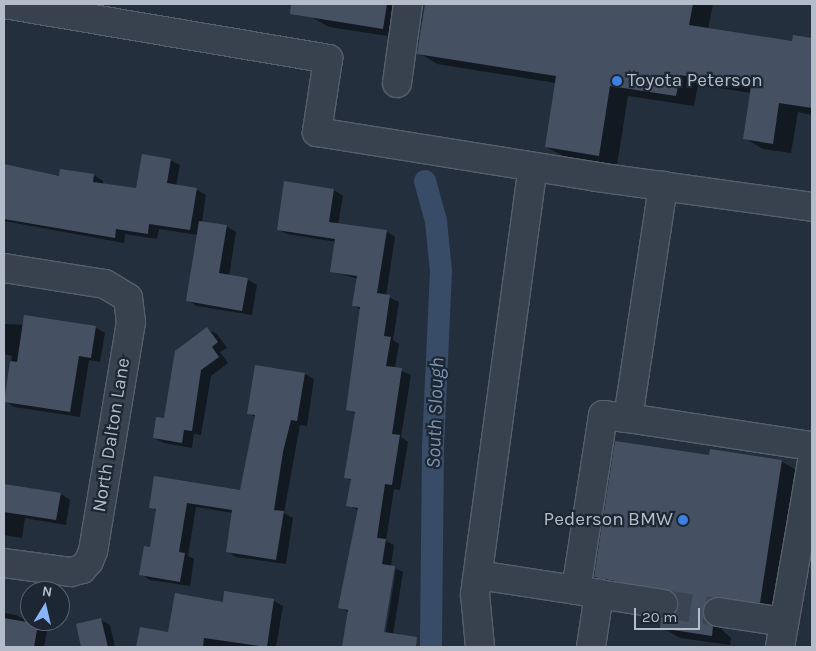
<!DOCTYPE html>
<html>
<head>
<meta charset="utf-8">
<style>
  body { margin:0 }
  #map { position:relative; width:816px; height:651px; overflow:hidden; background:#242f3e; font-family:Karla,sans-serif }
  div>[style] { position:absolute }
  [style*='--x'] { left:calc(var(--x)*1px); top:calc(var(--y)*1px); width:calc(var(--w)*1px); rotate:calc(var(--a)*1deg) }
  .shadow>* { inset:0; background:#0007 }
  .canal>* { height:22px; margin:-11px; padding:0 11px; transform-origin:11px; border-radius:11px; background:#394c67 }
  .building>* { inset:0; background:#455162 }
  .minor-tunnel>* { height:28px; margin-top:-14px; transform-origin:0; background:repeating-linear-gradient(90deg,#3a4453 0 28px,transparent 0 42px) }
  .roads { filter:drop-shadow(1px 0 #565f6c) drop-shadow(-1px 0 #565f6c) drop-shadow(0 1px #565f6c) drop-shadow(0 -1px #565f6c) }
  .minor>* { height:28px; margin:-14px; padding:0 14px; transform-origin:14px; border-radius:14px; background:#38414e }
  .dots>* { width:14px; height:14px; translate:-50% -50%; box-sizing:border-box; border:2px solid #1d2633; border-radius:50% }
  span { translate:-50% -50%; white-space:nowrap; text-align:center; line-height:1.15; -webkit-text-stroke:4.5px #1d2633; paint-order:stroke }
  .poi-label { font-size:19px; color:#b4bcc9 }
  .left { translate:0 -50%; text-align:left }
  .right { translate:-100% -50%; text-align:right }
  .street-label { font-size:19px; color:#b4bcc9 }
  .water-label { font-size:20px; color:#7c92b1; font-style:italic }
  .frame { position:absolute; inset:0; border:5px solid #b4bcc9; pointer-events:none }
  .north { position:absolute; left:20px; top:581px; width:50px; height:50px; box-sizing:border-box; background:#1d2633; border:1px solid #59626f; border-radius:50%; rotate:9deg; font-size:14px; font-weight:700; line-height:20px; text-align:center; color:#b4bcc9 }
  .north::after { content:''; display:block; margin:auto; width:18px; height:22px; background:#8ab4f8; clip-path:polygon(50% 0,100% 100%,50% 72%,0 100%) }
  .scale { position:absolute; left:634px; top:608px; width:66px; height:22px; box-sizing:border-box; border:2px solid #b4bcc9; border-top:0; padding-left:6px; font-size:15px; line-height:18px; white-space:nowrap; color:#b4bcc9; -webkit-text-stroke:4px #1d2633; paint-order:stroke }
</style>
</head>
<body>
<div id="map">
  <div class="shadow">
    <div style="clip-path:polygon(312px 4px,407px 4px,401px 38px,329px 27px,310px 16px)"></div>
    <div style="clip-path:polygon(426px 4px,713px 4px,708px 29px,793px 43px,794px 36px,812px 39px,812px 115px,798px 112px,791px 153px,763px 149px,744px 138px,751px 93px,698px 85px,694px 106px,628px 96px,617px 165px,565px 157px,546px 147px,556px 83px,437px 64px,419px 53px)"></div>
    <div style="clip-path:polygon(170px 160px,180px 165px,176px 186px,197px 190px,206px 195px,202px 222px,226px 226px,236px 232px,229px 276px,247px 279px,257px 285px,252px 315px,197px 306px,187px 300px,198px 235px,159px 229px,157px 239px,125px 234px,124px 243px,4px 221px,4px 166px,60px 178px,94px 175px,103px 181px,103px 184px,137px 189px)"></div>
    <div style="clip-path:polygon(evenodd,334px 190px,343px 196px,338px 224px,386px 231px,395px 237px,386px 296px,399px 302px,393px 340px,399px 344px,395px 368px,411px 375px,401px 437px,408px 442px,400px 490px,394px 489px,386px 541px,394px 545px,391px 566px,403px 572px,393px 635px,402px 640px,401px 647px,343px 647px,349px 613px,340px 607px,358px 510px,348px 505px,352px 481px,346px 477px,356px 414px,347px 409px,361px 310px,353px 305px,358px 279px,331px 271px,336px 242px,287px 234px,278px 229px,334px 190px,393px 568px,396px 568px,385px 638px,382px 638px,393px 568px)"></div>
    <div style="clip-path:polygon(4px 324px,95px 327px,105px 333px,100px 362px,89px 360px,80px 417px,14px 407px,5px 401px,12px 356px,4px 354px)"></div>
    <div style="clip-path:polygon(207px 329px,217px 334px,227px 348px,220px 352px,228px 363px,211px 376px,201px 435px,194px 434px,192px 448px,164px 443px,154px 438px)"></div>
    <div style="clip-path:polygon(305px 374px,314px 379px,307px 426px,300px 425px,284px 513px,293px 518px,286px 564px,236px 557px,227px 551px,233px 513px,196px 507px,188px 556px,194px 559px,190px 586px,150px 580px,141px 574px,151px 549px,157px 511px,151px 507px,241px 491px,255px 417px,249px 413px)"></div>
    <div style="clip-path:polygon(710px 457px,781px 461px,800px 472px,778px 612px,721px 621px,722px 630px,731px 638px,730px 645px,680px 638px,661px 627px,676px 615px,680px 607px,676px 599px,614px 587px,595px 577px)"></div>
    <div style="clip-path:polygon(4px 485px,61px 494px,70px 500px,66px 525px,25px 518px,22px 538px,4px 535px)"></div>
    <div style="clip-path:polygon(225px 593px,274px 601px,283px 606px,276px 647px,137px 647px,141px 628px,169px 633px,224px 604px)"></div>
    <div style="clip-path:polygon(4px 613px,16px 615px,26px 620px,25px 623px,47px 631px,44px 647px,4px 647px)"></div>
    <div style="clip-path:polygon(101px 620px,110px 625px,115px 647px,83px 647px,77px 625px)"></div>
  </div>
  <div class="canal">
    <div style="--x:425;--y:181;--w:41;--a:74.6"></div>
    <div style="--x:436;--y:221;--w:50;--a:84.3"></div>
    <div style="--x:441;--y:271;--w:178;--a:92.6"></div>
    <div style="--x:433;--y:449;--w:198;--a:90.6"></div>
  </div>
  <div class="building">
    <div style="clip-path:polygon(291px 4px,387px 4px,383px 29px,290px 14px)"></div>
    <div style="clip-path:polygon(425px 4px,693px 4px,689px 25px,792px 41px,793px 35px,812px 38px,812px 108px,779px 103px,773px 144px,743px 139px,751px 86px,680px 75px,676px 96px,610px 86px,599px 156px,545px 147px,556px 76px,417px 54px)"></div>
    <div style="clip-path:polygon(142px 154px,171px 159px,167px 183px,197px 188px,190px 230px,149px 224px,148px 234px,116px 229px,115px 238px,4px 219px,4px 164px,59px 176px,60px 169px,94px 174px,93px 182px,136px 188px)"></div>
    <div style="clip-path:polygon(284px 181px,334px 189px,329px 222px,387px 230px,377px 293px,390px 295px,384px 336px,391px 337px,386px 366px,402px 368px,392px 434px,400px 435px,392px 485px,385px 484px,377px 538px,386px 539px,382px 564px,395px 566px,384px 632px,417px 637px,416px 647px,342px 647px,348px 610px,338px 608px,358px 508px,346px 506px,351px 479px,344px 478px,355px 412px,346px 410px,360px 307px,352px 306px,357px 276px,330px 272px,335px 239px,277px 230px)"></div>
    <div style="clip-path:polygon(199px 221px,227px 225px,219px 273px,248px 278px,242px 311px,186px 301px)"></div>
    <div style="clip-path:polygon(24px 315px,96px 326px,91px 358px,79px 356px,70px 412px,4px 402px,10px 361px,17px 362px)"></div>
    <div style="clip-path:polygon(207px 327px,218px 342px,212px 347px,219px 357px,201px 370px,192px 431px,184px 430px,182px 443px,153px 438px,156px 417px,164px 418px,175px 351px)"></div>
    <div style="clip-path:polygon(255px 365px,305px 373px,297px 421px,291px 420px,283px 452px,274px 510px,284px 511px,276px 560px,226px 552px,232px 510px,187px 503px,179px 552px,185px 553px,180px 582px,139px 575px,144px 546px,150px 547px,156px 509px,149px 508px,154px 476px,240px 490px,255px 415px,247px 414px)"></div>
    <div style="clip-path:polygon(615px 441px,709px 455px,710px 449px,782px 460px,760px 603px,712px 598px,703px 610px,704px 618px,713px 626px,712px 636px,660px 628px,661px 619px,675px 614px,678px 607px,672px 592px,594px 577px)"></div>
    <div style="clip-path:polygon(4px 484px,61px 493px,56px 520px,4px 512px)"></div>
    <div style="clip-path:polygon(224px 591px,274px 599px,267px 647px,204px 638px,203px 647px,136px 647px,140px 627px,168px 632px,175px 593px,223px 602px)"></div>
    <div style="clip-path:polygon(4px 618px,38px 624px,34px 647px,4px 647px)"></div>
    <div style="clip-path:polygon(101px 618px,108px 647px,81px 647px,76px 624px)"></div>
  </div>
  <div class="minor-tunnel">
    <div style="--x:663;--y:604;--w:56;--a:8.3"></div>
  </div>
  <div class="roads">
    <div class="minor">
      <div style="--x:4;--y:4;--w:329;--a:9.6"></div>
      <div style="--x:328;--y:59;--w:74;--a:98.6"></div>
      <div style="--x:317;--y:132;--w:284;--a:9.1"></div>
      <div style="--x:597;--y:177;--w:217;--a:7.9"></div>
      <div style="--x:397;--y:83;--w:80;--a:-82.1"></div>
      <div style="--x:4;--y:268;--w:102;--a:9"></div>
      <div style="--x:105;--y:284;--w:27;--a:31"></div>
      <div style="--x:128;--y:298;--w:24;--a:83"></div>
      <div style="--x:131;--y:322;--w:232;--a:99.4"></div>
      <div style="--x:93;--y:551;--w:11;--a:112"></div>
      <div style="--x:89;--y:561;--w:11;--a:131"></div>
      <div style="--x:82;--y:569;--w:11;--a:165"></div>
      <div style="--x:71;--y:572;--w:68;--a:-172.3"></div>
      <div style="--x:628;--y:418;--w:186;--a:8.7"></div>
      <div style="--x:803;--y:515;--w:55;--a:-80.5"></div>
      <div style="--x:478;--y:575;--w:99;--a:8.7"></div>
      <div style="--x:599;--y:594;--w:65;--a:8.9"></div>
      <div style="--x:718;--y:612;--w:67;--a:8.6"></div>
      <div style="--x:480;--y:647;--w:53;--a:-95.4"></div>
      <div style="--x:475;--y:594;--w:431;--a:-82.3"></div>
      <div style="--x:591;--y:647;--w:54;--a:-81.4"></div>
      <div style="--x:599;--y:594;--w:23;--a:-170"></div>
      <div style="--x:576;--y:590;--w:177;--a:-81.2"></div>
      <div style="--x:603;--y:415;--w:25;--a:7"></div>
      <div style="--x:628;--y:418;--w:235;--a:-81.4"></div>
      <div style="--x:780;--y:647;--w:134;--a:-80.1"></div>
      <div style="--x:803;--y:515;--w:9;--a:6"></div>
    </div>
  </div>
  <div class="dots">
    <div style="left:617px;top:81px;background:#3f7fe0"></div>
    <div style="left:683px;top:520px;background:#3f7fe0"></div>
  </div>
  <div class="poi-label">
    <span class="left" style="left:627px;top:81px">Toyota Peterson</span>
    <span class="right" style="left:673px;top:520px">Pederson BMW</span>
  </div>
  <div class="street-label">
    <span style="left:112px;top:435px;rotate:-81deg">North Dalton Lane</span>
  </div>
  <div class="water-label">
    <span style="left:435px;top:413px;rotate:-88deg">South Slough</span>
  </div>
  <div class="frame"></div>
  <div class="north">N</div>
  <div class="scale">20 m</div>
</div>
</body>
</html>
